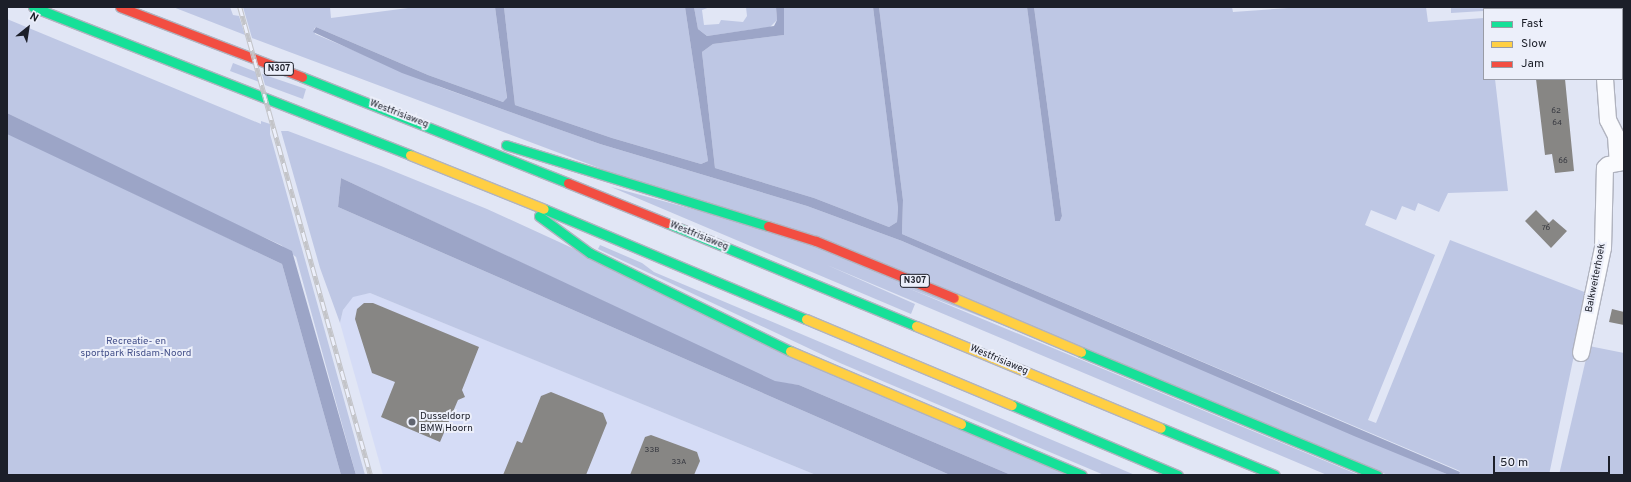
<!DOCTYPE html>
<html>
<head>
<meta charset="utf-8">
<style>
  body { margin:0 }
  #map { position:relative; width:1631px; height:482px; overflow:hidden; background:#e1e6f5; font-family:Overpass,sans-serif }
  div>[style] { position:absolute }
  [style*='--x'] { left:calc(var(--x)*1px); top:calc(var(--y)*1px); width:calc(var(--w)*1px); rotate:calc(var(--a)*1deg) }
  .built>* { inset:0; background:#d5dcf6 }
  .green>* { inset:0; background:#bec7e4 }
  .water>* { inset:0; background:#9ca5c7 }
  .building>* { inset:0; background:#878684 }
  .roads { filter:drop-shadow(1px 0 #b0b3bf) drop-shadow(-1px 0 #b0b3bf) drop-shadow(0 1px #b0b3bf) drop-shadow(0 -1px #b0b3bf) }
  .street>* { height:16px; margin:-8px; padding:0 8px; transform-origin:8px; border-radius:8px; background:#fafbfe }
  .fast>* { height:9px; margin:-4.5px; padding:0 4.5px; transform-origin:4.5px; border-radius:4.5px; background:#16e098 }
  .slow>* { height:9px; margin:-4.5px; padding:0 4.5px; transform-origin:4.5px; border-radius:4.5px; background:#ffcf43 }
  .jam>* { height:9px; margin:-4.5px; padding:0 4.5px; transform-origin:4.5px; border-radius:4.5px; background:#f24e42 }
  .rail>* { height:4.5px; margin-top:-2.25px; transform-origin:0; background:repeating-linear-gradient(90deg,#eceffa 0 9px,#c3c4c8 0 18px); box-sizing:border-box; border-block:1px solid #c3c4c8 }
  .dots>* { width:11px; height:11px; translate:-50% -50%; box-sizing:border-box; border:2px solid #eceffa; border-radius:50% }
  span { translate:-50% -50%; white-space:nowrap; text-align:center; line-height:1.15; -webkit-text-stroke:4px #eceffa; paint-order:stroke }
  .number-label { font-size:8px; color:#373940 }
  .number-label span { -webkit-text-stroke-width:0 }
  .shield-label span { padding:1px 3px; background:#eceffa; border:1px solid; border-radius:3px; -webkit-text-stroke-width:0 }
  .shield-label { font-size:9px; color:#1c1f29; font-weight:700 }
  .street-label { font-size:10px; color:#1c1f29 }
  .park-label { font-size:10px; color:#46528b }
  .poi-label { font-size:10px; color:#1c1f29 }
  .left { translate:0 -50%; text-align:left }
  .frame { position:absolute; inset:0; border:8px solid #1c1f29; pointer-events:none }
  .legend { position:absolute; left:1483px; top:8px; width:140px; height:72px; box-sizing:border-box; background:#eceffa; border:1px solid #999ca6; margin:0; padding:5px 7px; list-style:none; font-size:12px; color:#1c1f29 }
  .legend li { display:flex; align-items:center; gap:8px; height:20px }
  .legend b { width:20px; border:1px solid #999ca6 }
  .north { position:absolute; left:8px; top:8px; width:40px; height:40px; -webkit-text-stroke:3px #eceffa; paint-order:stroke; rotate:30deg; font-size:11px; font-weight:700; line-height:16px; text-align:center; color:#1c1f29 }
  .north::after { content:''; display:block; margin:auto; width:14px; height:18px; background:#1c1f29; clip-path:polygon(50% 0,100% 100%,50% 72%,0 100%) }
  .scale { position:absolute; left:1493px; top:456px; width:117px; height:18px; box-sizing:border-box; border:2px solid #1c1f29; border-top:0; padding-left:5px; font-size:12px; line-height:14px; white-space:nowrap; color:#1c1f29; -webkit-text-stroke:3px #eceffa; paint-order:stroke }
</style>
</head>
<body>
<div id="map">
  <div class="built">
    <div style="clip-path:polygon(370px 293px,530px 358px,816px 475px,383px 475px,340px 323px,343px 310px,353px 296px)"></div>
  </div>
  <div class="green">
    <div style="clip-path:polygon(173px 7px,230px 7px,233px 15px,239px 16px,245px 35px)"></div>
    <div style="clip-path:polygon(243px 7px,330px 7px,331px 18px,416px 7px,495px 7px,507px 99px,503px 102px,428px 75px,316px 27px,314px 29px,315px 34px,440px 87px,600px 144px,807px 206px,902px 241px,1449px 475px,1388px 475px,586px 163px,252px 38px)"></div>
    <div style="clip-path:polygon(504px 7px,685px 7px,708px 161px,701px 164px,612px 138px,515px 105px)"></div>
    <div style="clip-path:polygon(694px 7px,710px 7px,702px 10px,704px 25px,719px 24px,721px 20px,743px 22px,747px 16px,746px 7px,776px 7px,777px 20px,770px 27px,707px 36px,698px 29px)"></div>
    <div style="clip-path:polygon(784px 7px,873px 7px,898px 208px,897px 222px,889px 227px,814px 198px,715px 168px,702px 52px,713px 44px,784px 35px)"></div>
    <div style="clip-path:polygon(879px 7px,1027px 7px,1055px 221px,1060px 221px,1062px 216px,1034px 7px,1232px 7px,1233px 12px,1303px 7px,1426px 7px,1428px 22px,1484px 18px,1484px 79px,1495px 79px,1508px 191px,1448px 193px,1439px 212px,1418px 203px,1415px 211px,1402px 206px,1396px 220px,1371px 210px,1365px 225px,1435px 255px,1368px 420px,1376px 423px,1450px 240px,1587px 293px,1549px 475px,1459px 475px,1460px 471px,902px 234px,903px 200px)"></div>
    <div style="clip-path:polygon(1451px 7px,1483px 7px,1483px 11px,1451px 13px)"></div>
    <div style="clip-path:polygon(7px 19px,261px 124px,261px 121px,270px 124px,270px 134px,365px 475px,356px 475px,296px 257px,281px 245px,184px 201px,7px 113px)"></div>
    <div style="clip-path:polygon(233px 63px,256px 72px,259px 82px,230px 71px)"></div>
    <div style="clip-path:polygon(262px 74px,306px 89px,303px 99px,265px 85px)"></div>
    <div style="clip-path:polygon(281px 131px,288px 131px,381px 166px,487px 209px,1068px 475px,1011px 475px,799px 385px,775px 382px,341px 178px,338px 207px,950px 475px,816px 475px,370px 293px,353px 297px,343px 310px,340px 323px,320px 268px)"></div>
    <div style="clip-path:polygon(7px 133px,282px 264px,341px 475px,7px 475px)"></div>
    <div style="clip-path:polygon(611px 187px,763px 228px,1359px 475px,1327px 475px,827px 265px,915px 304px,911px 314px)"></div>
    <div style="clip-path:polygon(600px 245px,642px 263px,654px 272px,1135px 475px,1104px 475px,840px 363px,598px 249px)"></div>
    <div style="clip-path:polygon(1589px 346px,1624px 353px,1624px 475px,1559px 475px)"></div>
  </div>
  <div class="water">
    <div style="clip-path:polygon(495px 7px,504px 7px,515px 105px,612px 138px,701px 164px,708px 161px,685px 7px,694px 7px,698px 29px,707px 36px,774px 26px,777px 20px,776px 7px,784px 7px,784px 35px,713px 44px,702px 52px,715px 168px,814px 198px,889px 227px,897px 222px,898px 208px,873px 7px,879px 7px,903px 200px,902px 234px,1460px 472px,1459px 475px,1449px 475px,1354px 436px,902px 241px,807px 206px,600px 144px,538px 122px,402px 73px,313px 32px,316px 27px,428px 75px,503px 102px,507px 98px)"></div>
    <div style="clip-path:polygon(1027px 7px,1034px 7px,1062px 216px,1060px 221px,1055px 221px)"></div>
    <div style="clip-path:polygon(7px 113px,292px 251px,356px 475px,341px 475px,282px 264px,7px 134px)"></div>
    <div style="clip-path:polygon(341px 178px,775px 381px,799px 385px,1011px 475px,950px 475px,338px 207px)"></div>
  </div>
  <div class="building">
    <div style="clip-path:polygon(1536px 79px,1565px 79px,1574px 171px,1555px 173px,1552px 154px,1545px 155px)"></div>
    <div style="clip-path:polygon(1536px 210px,1549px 223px,1553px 219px,1567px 231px,1551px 248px,1525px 221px)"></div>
    <div style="clip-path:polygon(364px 303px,373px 303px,479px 347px,462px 390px,465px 397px,458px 400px,440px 442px,381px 417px,395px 382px,372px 373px,355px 319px,357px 309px)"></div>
    <div style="clip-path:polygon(1612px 309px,1624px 312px,1624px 325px,1609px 322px)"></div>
    <div style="clip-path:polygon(551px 392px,603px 413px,607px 423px,586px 475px,503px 475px,517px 441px,522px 443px,541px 396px)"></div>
    <div style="clip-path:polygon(651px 435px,697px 452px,700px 461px,694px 475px,630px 475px,645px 437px)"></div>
  </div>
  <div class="roads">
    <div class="street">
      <div style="--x:1600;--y:7;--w:2;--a:63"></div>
      <div style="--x:1561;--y:9;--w:16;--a:-7"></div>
      <div style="--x:1605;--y:79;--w:41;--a:85.8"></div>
      <div style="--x:1608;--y:120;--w:18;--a:63"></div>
      <div style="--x:1616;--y:136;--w:27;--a:86"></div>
      <div style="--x:1581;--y:353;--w:107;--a:-78.2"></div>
      <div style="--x:1603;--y:248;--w:80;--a:-88.6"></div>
      <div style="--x:1605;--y:168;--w:4;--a:-45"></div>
      <div style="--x:1608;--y:165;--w:16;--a:-11"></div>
    </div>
    <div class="fast">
      <div style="--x:33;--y:7;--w:405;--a:21.4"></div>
      <div style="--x:302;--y:77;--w:286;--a:21.7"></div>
      <div style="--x:506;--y:145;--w:274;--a:17.2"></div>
      <div style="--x:544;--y:209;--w:284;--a:22.8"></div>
      <div style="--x:539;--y:216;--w:63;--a:36"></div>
      <div style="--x:590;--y:253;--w:223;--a:26.1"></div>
      <div style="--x:667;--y:223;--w:269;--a:22.5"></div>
      <div style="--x:1081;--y:352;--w:321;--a:22.6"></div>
      <div style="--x:1012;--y:405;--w:180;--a:22.9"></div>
      <div style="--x:961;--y:424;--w:131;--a:22.9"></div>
      <div style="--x:1161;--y:428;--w:123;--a:22.4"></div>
    </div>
    <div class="slow">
      <div style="--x:410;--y:155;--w:144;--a:21.9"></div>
      <div style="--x:954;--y:298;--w:138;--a:23"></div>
      <div style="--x:806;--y:319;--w:223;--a:22.7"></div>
      <div style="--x:916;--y:326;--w:265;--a:22.6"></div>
      <div style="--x:790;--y:351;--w:186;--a:23.1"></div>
    </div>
    <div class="jam">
      <div style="--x:120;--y:7;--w:195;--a:21"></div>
      <div style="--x:568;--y:183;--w:107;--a:22"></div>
      <div style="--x:768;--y:226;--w:50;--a:17.4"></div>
      <div style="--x:816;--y:241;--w:149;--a:22.4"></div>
    </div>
  </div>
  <div class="rail">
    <div style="--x:240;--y:7;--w:486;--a:74.4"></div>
  </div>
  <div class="dots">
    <div style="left:412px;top:422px;background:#616570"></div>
  </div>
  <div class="number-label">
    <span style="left:1556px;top:112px">62</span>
    <span style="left:1557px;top:124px">64</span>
    <span style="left:1563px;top:162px">66</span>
    <span style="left:1546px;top:229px">76</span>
    <span style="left:652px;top:451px">33B</span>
    <span style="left:679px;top:463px">33A</span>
  </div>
  <div class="shield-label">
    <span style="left:279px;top:69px">N307</span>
    <span style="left:915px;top:281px">N307</span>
  </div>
  <div class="street-label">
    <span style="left:399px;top:114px;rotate:21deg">Westfrisiaweg</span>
    <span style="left:699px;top:236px;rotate:22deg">Westfrisiaweg</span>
    <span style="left:1596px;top:278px;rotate:-79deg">Balkweiterhoek</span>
    <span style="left:999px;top:360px;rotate:23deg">Westfrisiaweg</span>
  </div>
  <div class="park-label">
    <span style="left:136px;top:347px">Recreatie- en<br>sportpark Risdam-Noord</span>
  </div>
  <div class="poi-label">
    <span class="left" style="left:420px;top:422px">Dusseldorp<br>BMW Hoorn</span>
  </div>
  <div class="frame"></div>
  <ul class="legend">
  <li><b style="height:5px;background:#16e098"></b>Fast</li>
  <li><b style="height:5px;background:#ffcf43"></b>Slow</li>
  <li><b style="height:5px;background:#f24e42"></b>Jam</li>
  </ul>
  <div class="north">N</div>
  <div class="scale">50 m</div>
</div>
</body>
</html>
